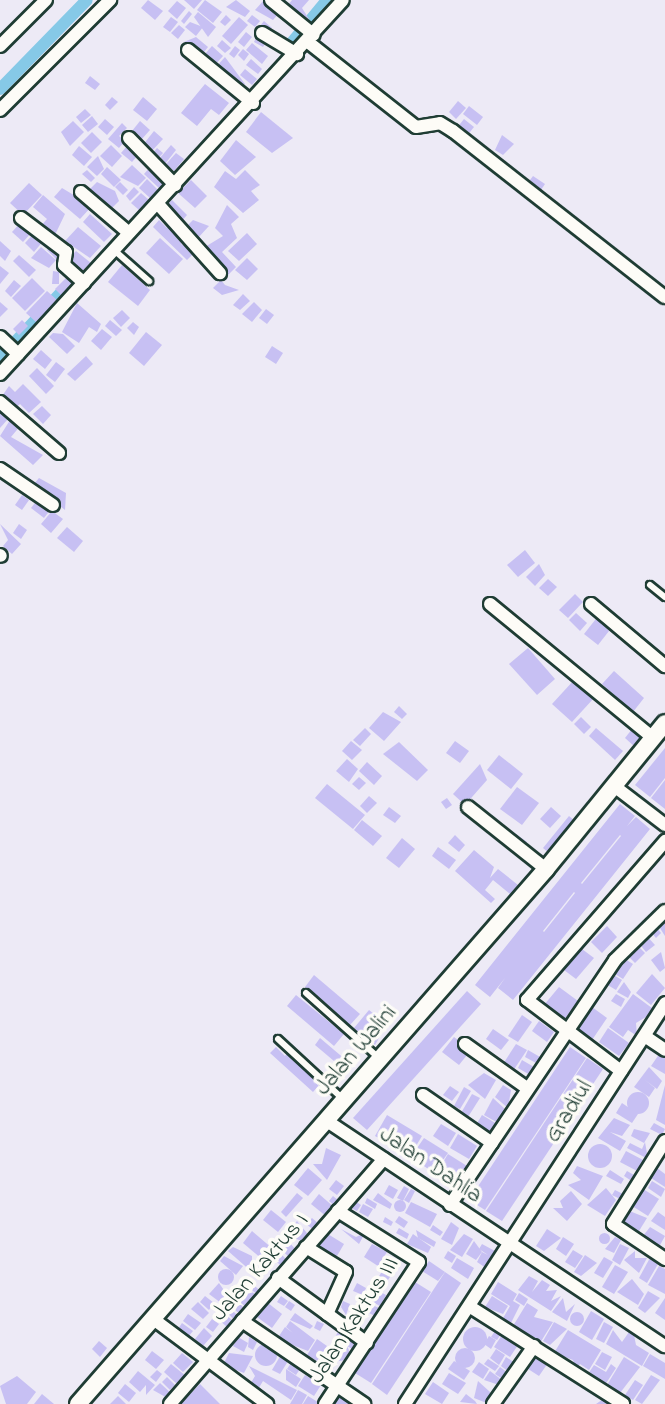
<!DOCTYPE html>
<html>
<head>
<meta charset="utf-8">
<style>
  body { margin:0 }
  #map { position:relative; width:665px; height:1404px; overflow:hidden; background:#edeaf6; font-family:"Indie Flower",sans-serif }
  div>[style] { position:absolute }
  [style*='--x'] { left:calc(var(--x)*1px); top:calc(var(--y)*1px); width:calc(var(--w)*1px); rotate:calc(var(--a)*1deg) }
  .canal>* { height:12px; margin:-6px; padding:0 6px; transform-origin:6px; border-radius:6px; background:#86c9e7 }
  .river>* { height:21px; margin:-10.5px; padding:0 10.5px; transform-origin:10.5px; border-radius:10.5px; background:#86c9e7 }
  .building>* { inset:0; background:#c7c0f3 }
  .round { border-radius:50% }
  .roads { filter:drop-shadow(2px 0 #1f3d34) drop-shadow(-2px 0 #1f3d34) drop-shadow(0 2px #1f3d34) drop-shadow(0 -2px #1f3d34) }
  .service>* { height:6px; margin:-3px; padding:0 3px; transform-origin:3px; border-radius:3px; background:#fdfcf7 }
  .minor>* { height:12px; margin:-6px; padding:0 6px; transform-origin:6px; border-radius:6px; background:#fdfcf7 }
  .tertiary>* { height:16px; margin:-8px; padding:0 8px; transform-origin:8px; border-radius:8px; background:#fdfcf7 }
  span { translate:-50% -50%; white-space:nowrap; text-align:center; line-height:1.15; -webkit-text-stroke:7px #fdfcf7; paint-order:stroke }
  .street-label { font-size:23px; color:#1f3d34 }
</style>
</head>
<body>
<div id="map">
  <div class="canal">
    <div style="--x:0;--y:89;--w:124;--a:-45.7"></div>
  </div>
  <div class="river">
    <div style="--x:294;--y:46;--w:60;--a:-50.4"></div>
    <div style="--x:0;--y:364;--w:93;--a:-47.2"></div>
  </div>
  <div class="building">
    <div style="clip-path:polygon(148px 0,163px 11px,155px 20px,141px 8px)"></div>
    <div style="clip-path:polygon(184px 0,202px 0,194px 9px)"></div>
    <div style="clip-path:polygon(205px 0,222px 12px,213px 23px,197px 10px)"></div>
    <div style="clip-path:polygon(236px 0,250px 11px,245px 17px,226px 7px)"></div>
    <div style="clip-path:polygon(264px 0,279px 13px,273px 20px,255px 10px)"></div>
    <div style="clip-path:polygon(292px 0,309px 0,302px 8px,309px 19px,305px 24px,286px 8px)"></div>
    <div style="clip-path:polygon(177px 1px,186px 8px,177px 19px,168px 11px)"></div>
    <div style="clip-path:polygon(189px 11px,192px 14px,184px 24px,181px 21px)"></div>
    <div style="clip-path:polygon(198px 12px,216px 27px,208px 37px,194px 17px)"></div>
    <div style="clip-path:polygon(226px 15px,231px 20px,225px 26px,220px 22px)"></div>
    <div style="clip-path:polygon(252px 15px,260px 21px,255px 27px,247px 21px)"></div>
    <div style="clip-path:polygon(171px 17px,178px 22px,170px 32px,163px 27px)"></div>
    <div style="clip-path:polygon(239px 17px,248px 25px,231px 44px,222px 36px)"></div>
    <div style="clip-path:polygon(264px 21px,272px 28px,267px 33px,260px 26px)"></div>
    <div style="clip-path:polygon(190px 22px,203px 27px,196px 36px,185px 27px)"></div>
    <div style="clip-path:polygon(179px 25px,185px 30px,178px 39px,171px 33px)"></div>
    <div style="clip-path:polygon(246px 32px,252px 37px,244px 47px,238px 42px)"></div>
    <div style="clip-path:polygon(257px 36px,267px 41px,263px 47px,254px 42px)"></div>
    <div style="clip-path:polygon(196px 37px,208px 47px,201px 56px,184px 42px)"></div>
    <div style="clip-path:polygon(222px 40px,231px 48px,225px 53px,217px 46px)"></div>
    <div style="clip-path:polygon(252px 43px,268px 56px,262px 64px,246px 50px)"></div>
    <div style="clip-path:polygon(212px 46px,223px 56px,215px 65px,204px 55px)"></div>
    <div style="clip-path:polygon(235px 46px,240px 50px,234px 58px,229px 54px)"></div>
    <div style="clip-path:polygon(243px 49px,249px 54px,244px 61px,238px 55px)"></div>
    <div style="clip-path:polygon(225px 57px,245px 84px,240px 89px,215px 68px)"></div>
    <div style="clip-path:polygon(251px 59px,262px 69px,258px 74px,246px 65px)"></div>
    <div style="clip-path:polygon(245px 69px,257px 79px,252px 85px,240px 75px)"></div>
    <div style="clip-path:polygon(90px 76px,100px 84px,95px 90px,85px 83px)"></div>
    <div style="clip-path:polygon(205px 84px,229px 103px,219px 115px,211px 109px,197px 126px,181px 113px)"></div>
    <div style="clip-path:polygon(112px 97px,118px 102px,110px 110px,105px 105px)"></div>
    <div style="clip-path:polygon(143px 97px,157px 109px,147px 121px,133px 110px)"></div>
    <div style="clip-path:polygon(458px 101px,466px 108px,456px 119px,449px 112px)"></div>
    <div style="clip-path:polygon(469px 106px,483px 117px,477px 125px,463px 114px)"></div>
    <div style="clip-path:polygon(85px 109px,91px 115px,81px 123px,76px 117px)"></div>
    <div style="clip-path:polygon(261px 112px,293px 138px,272px 153px,246px 132px)"></div>
    <div style="clip-path:polygon(92px 116px,98px 124px,88px 132px,82px 125px)"></div>
    <div style="clip-path:polygon(105px 119px,114px 127px,107px 135px,98px 127px)"></div>
    <div style="clip-path:polygon(464px 119px,474px 127px,466px 137px,456px 129px)"></div>
    <div style="clip-path:polygon(73px 121px,84px 132px,70px 146px,61px 132px)"></div>
    <div style="clip-path:polygon(140px 121px,150px 130px,141px 140px,132px 131px)"></div>
    <div style="clip-path:polygon(122px 123px,127px 128px,119px 136px,125px 141px,119px 148px,108px 139px)"></div>
    <div style="clip-path:polygon(154px 131px,163px 139px,150px 153px,142px 146px)"></div>
    <div style="clip-path:polygon(92px 132px,102px 142px,91px 153px,81px 143px)"></div>
    <div style="clip-path:polygon(502px 135px,514px 144px,503px 155px,495px 150px)"></div>
    <div style="clip-path:polygon(236px 140px,256px 157px,235px 175px,220px 161px)"></div>
    <div style="clip-path:polygon(111px 145px,122px 156px,112px 167px,100px 156px)"></div>
    <div style="clip-path:polygon(128px 145px,139px 154px,132px 162px,121px 153px)"></div>
    <div style="clip-path:polygon(171px 145px,176px 150px,165px 164px,159px 159px)"></div>
    <div style="clip-path:polygon(79px 146px,92px 157px,84px 166px,72px 155px)"></div>
    <div style="clip-path:polygon(157px 148px,163px 153px,155px 162px,149px 157px)"></div>
    <div style="clip-path:polygon(176px 153px,184px 159px,174px 171px,166px 164px)"></div>
    <div style="clip-path:polygon(98px 156px,104px 169px,97px 176px,87px 167px)"></div>
    <div style="clip-path:polygon(132px 165px,146px 178px,138px 186px,120px 177px)"></div>
    <div style="clip-path:polygon(151px 166px,167px 181px,160px 189px,144px 174px)"></div>
    <div style="clip-path:polygon(107px 167px,121px 180px,114px 187px,101px 174px)"></div>
    <div style="clip-path:polygon(87px 170px,95px 178px,91px 182px,82px 174px)"></div>
    <div style="clip-path:polygon(245px 170px,260px 185px,251px 191px,259px 200px,243px 213px,214px 187px,225px 171px,236px 179px)"></div>
    <div style="clip-path:polygon(533px 176px,545px 184px,539px 193px,527px 184px)"></div>
    <div style="clip-path:polygon(147px 179px,158px 190px,150px 198px,139px 188px)"></div>
    <div style="clip-path:polygon(191px 180px,207px 196px,195px 208px,178px 193px)"></div>
    <div style="clip-path:polygon(97px 182px,115px 191px,119px 201px,112px 208px,90px 189px)"></div>
    <div style="clip-path:polygon(120px 182px,128px 190px,123px 195px,115px 187px)"></div>
    <div style="clip-path:polygon(29px 183px,42px 195px,23px 215px,10px 203px)"></div>
    <div style="clip-path:polygon(134px 187px,139px 192px,130px 201px,126px 196px)"></div>
    <div style="clip-path:polygon(62px 188px,92px 206px,80px 219px,54px 197px)"></div>
    <div style="clip-path:polygon(141px 193px,149px 200px,139px 210px,131px 203px)"></div>
    <div style="clip-path:polygon(43px 195px,65px 214px,53px 239px,40px 227px,47px 219px,33px 207px)"></div>
    <div style="clip-path:polygon(172px 200px,187px 215px,180px 223px,164px 208px)"></div>
    <div style="clip-path:polygon(227px 205px,239px 217px,231px 224px,237px 238px,222px 252px,236px 267px,226px 277px,200px 250px,223px 236px,215px 228px)"></div>
    <div style="clip-path:polygon(90px 214px,112px 234px,104px 242px,83px 222px)"></div>
    <div style="clip-path:polygon(159px 220px,167px 228px,173px 222px,188px 237px,181px 244px,196px 251px,187px 260px,153px 227px)"></div>
    <div style="clip-path:polygon(193px 220px,209px 226px,197px 239px,185px 228px)"></div>
    <div style="clip-path:polygon(21px 222px,32px 232px,23px 242px,12px 232px)"></div>
    <div style="clip-path:polygon(78px 227px,101px 246px,90px 258px,65px 241px)"></div>
    <div style="clip-path:polygon(35px 232px,44px 240px,34px 252px,25px 243px)"></div>
    <div style="clip-path:polygon(247px 233px,257px 244px,239px 261px,228px 251px)"></div>
    <div style="clip-path:polygon(160px 238px,183px 259px,169px 274px,146px 253px)"></div>
    <div style="clip-path:polygon(0 241px,11px 251px,5px 261px,0 256px)"></div>
    <div style="clip-path:polygon(51px 246px,61px 255px,57px 260px,47px 250px)"></div>
    <div style="clip-path:polygon(41px 247px,56px 260px,49px 268px,31px 258px)"></div>
    <div style="clip-path:polygon(76px 251px,91px 263px,78px 277px,64px 264px)"></div>
    <div style="clip-path:polygon(19px 255px,36px 270px,29px 277px,13px 261px)"></div>
    <div style="clip-path:polygon(247px 258px,258px 269px,247px 280px,235px 270px)"></div>
    <div style="clip-path:polygon(122px 265px,150px 290px,138px 306px,108px 282px)"></div>
    <div style="clip-path:polygon(0 266px,9px 273px,0 284px)"></div>
    <div style="clip-path:polygon(53px 271px,59px 272px,59px 284px,52px 284px)"></div>
    <div style="clip-path:polygon(67px 277px,73px 282px,61px 295px,55px 289px)"></div>
    <div style="clip-path:polygon(32px 278px,45px 291px,25px 311px,12px 298px)"></div>
    <div style="clip-path:polygon(14px 280px,21px 286px,11px 297px,5px 291px)"></div>
    <div style="clip-path:polygon(221px 280px,225px 285px,239px 290px,222px 295px,213px 288px)"></div>
    <div style="clip-path:polygon(47px 291px,57px 300px,36px 322px,26px 313px)"></div>
    <div style="clip-path:polygon(243px 294px,250px 301px,240px 310px,233px 305px)"></div>
    <div style="clip-path:polygon(0 302px,8px 309px,0 317px)"></div>
    <div style="clip-path:polygon(254px 302px,262px 310px,252px 322px,242px 314px)"></div>
    <div style="clip-path:polygon(77px 303px,101px 324px,97px 332px,89px 327px,79px 343px,62px 332px)"></div>
    <div style="clip-path:polygon(266px 309px,274px 315px,267px 324px,259px 318px)"></div>
    <div style="clip-path:polygon(122px 310px,130px 318px,121px 327px,113px 318px)"></div>
    <div style="clip-path:polygon(22px 320px,28px 326px,19px 335px,13px 329px)"></div>
    <div style="clip-path:polygon(110px 320px,122px 330px,116px 336px,105px 326px)"></div>
    <div style="clip-path:polygon(133px 322px,139px 327px,134px 335px,127px 328px)"></div>
    <div style="clip-path:polygon(102px 329px,112px 337px,101px 350px,91px 341px)"></div>
    <div style="clip-path:polygon(146px 332px,162px 345px,144px 366px,129px 353px)"></div>
    <div style="clip-path:polygon(53px 333px,63px 334px,75px 346px,67px 354px,49px 337px)"></div>
    <div style="clip-path:polygon(272px 346px,283px 353px,276px 364px,265px 357px)"></div>
    <div style="clip-path:polygon(41px 350px,52px 360px,45px 369px,33px 359px)"></div>
    <div style="clip-path:polygon(86px 356px,93px 364px,75px 381px,67px 374px)"></div>
    <div style="clip-path:polygon(56px 362px,65px 369px,55px 382px,46px 375px)"></div>
    <div style="clip-path:polygon(37px 368px,54px 386px,46px 394px,29px 376px)"></div>
    <div style="clip-path:polygon(23px 384px,41px 402px,29px 413px,20px 404px,12px 411px,0 399px,9px 386px,15px 392px)"></div>
    <div style="clip-path:polygon(42px 406px,51px 415px,43px 424px,33px 414px)"></div>
    <div style="clip-path:polygon(0 412px,8px 419px,0 428px)"></div>
    <div style="clip-path:polygon(12px 417px,21px 425px,11px 437px,43px 455px,33px 465px,0 436px)"></div>
    <div style="clip-path:polygon(39px 478px,66px 493px,65px 510px,33px 485px)"></div>
    <div style="clip-path:polygon(22px 495px,29px 500px,22px 510px,15px 505px)"></div>
    <div style="clip-path:polygon(38px 499px,51px 509px,44px 518px,31px 508px)"></div>
    <div style="clip-path:polygon(52px 511px,63px 519px,51px 533px,41px 524px)"></div>
    <div style="clip-path:polygon(0 524px,21px 544px,12px 554px,3px 546px,8px 540px)"></div>
    <div style="clip-path:polygon(19px 524px,27px 530px,21px 539px,13px 533px)"></div>
    <div style="clip-path:polygon(67px 527px,83px 541px,74px 552px,57px 538px)"></div>
    <div style="clip-path:polygon(525px 550px,535px 563px,518px 577px,507px 565px)"></div>
    <div style="clip-path:polygon(539px 564px,545px 575px,535px 586px,526px 577px)"></div>
    <div style="clip-path:polygon(548px 579px,557px 587px,548px 596px,539px 588px)"></div>
    <div style="clip-path:polygon(575px 594px,583px 602px,568px 618px,559px 610px)"></div>
    <div style="clip-path:polygon(576px 613px,587px 623px,580px 631px,569px 620px)"></div>
    <div style="clip-path:polygon(599px 615px,609px 631px,598px 645px,584px 634px)"></div>
    <div style="clip-path:polygon(528px 648px,555px 679px,537px 695px,509px 664px)"></div>
    <div style="clip-path:polygon(614px 671px,644px 698px,633px 712px,602px 684px)"></div>
    <div style="clip-path:polygon(574px 680px,594px 698px,572px 722px,552px 704px)"></div>
    <div style="clip-path:polygon(399px 706px,407px 714px,402px 719px,394px 712px)"></div>
    <div style="clip-path:polygon(383px 712px,401px 722px,384px 741px,369px 728px)"></div>
    <div style="clip-path:polygon(581px 717px,591px 727px,584px 734px,574px 724px)"></div>
    <div style="clip-path:polygon(365px 728px,371px 734px,360px 746px,353px 740px)"></div>
    <div style="clip-path:polygon(596px 728px,623px 751px,615px 760px,589px 736px)"></div>
    <div style="clip-path:polygon(632px 729px,642px 739px,635px 747px,625px 738px)"></div>
    <div style="clip-path:polygon(351px 741px,362px 750px,352px 760px,342px 751px)"></div>
    <div style="clip-path:polygon(455px 741px,469px 751px,460px 763px,446px 753px)"></div>
    <div style="clip-path:polygon(399px 742px,428px 770px,417px 781px,383px 754px)"></div>
    <div style="clip-path:polygon(665px 748px,665px 778px,650px 797px,635px 785px)"></div>
    <div style="clip-path:polygon(499px 755px,523px 774px,511px 789px,487px 770px)"></div>
    <div style="clip-path:polygon(347px 759px,358px 769px,349px 782px,336px 771px)"></div>
    <div style="clip-path:polygon(367px 762px,382px 776px,374px 785px,359px 771px)"></div>
    <div style="clip-path:polygon(480px 764px,487px 780px,465px 805px,453px 794px)"></div>
    <div style="clip-path:polygon(359px 777px,366px 783px,359px 790px,352px 784px)"></div>
    <div style="clip-path:polygon(665px 780px,665px 809px,651px 798px)"></div>
    <div style="clip-path:polygon(327px 784px,365px 815px,353px 829px,315px 798px)"></div>
    <div style="clip-path:polygon(517px 787px,539px 803px,522px 825px,500px 809px)"></div>
    <div style="clip-path:polygon(369px 796px,377px 803px,367px 813px,360px 806px)"></div>
    <div style="clip-path:polygon(447px 798px,452px 805px,446px 809px,441px 802px)"></div>
    <div style="clip-path:polygon(evenodd,620px 804px,635px 816px,627px 826px,636px 817px,650px 829px,513px 1000px,498px 988px,505px 978px,490px 997px,475px 985px,620px 804px,621px 836px,582px 884px,581px 883px,620px 835px,621px 836px,620px 804px,575px 893px,544px 932px,543px 931px,574px 892px,575px 893px)"></div>
    <div style="clip-path:polygon(389px 807px,401px 816px,395px 823px,383px 815px)"></div>
    <div style="clip-path:polygon(551px 807px,561px 816px,550px 828px,540px 819px)"></div>
    <div style="clip-path:polygon(569px 816px,575px 821px,549px 853px,543px 848px)"></div>
    <div style="clip-path:polygon(362px 820px,382px 836px,373px 846px,354px 830px)"></div>
    <div style="clip-path:polygon(509px 829px,527px 842px,523px 848px,505px 835px)"></div>
    <div style="clip-path:polygon(455px 835px,465px 845px,459px 852px,448px 843px)"></div>
    <div style="clip-path:polygon(402px 838px,415px 849px,399px 868px,386px 858px)"></div>
    <div style="clip-path:polygon(438px 847px,456px 860px,449px 869px,432px 856px)"></div>
    <div style="clip-path:polygon(474px 850px,494px 867px,490px 878px,498px 869px,518px 885px,510px 894px,493px 880px,485px 890px,495px 899px,491px 903px,455px 871px)"></div>
    <div style="clip-path:polygon(665px 916px,665px 936px,656px 922px)"></div>
    <div style="clip-path:polygon(653px 923px,661px 933px,656px 938px,648px 928px)"></div>
    <div style="clip-path:polygon(607px 926px,617px 937px,602px 953px,591px 942px)"></div>
    <div style="clip-path:polygon(645px 934px,655px 945px,646px 952px,637px 941px)"></div>
    <div style="clip-path:polygon(635px 943px,645px 953px,635px 963px,625px 953px)"></div>
    <div style="clip-path:polygon(582px 949px,594px 958px,576px 979px,564px 970px)"></div>
    <div style="clip-path:polygon(661px 952px,665px 968px,660px 972px,651px 960px)"></div>
    <div style="clip-path:polygon(625px 959px,633px 964px,623px 979px,615px 974px)"></div>
    <div style="clip-path:polygon(612px 974px,622px 980px,616px 990px,606px 984px)"></div>
    <div style="clip-path:polygon(652px 974px,665px 988px,651px 1005px,636px 993px)"></div>
    <div style="clip-path:polygon(314px 975px,360px 1014px,350px 1025px,305px 987px)"></div>
    <div style="clip-path:polygon(624px 982px,631px 992px,628px 998px,617px 992px)"></div>
    <div style="clip-path:polygon(559px 987px,578px 1001px,564px 1020px,544px 1005px)"></div>
    <div style="clip-path:polygon(467px 991px,481px 1004px,367px 1130px,353px 1118px)"></div>
    <div style="clip-path:polygon(616px 994px,625px 999px,621px 1007px,611px 1001px)"></div>
    <div style="clip-path:polygon(633px 994px,656px 1011px,636px 1023px,637px 1036px,628px 1030px,623px 1037px,609px 1027px)"></div>
    <div style="clip-path:polygon(296px 995px,344px 1034px,334px 1046px,287px 1006px)"></div>
    <div style="clip-path:polygon(592px 1007px,607px 1018px,592px 1040px,577px 1030px)"></div>
    <div style="clip-path:polygon(369px 1010px,387px 1024px,375px 1045px,354px 1028px)"></div>
    <div style="clip-path:polygon(522px 1015px,532px 1022px,518px 1042px,508px 1036px)"></div>
    <div style="clip-path:polygon(539px 1021px,554px 1032px,547px 1042px,532px 1031px)"></div>
    <div style="clip-path:polygon(608px 1028px,629px 1043px,619px 1056px,599px 1042px)"></div>
    <div style="clip-path:polygon(493px 1029px,509px 1040px,501px 1050px,486px 1039px)"></div>
    <div style="clip-path:polygon(454px 1037px,471px 1050px,459px 1065px,442px 1052px)"></div>
    <div style="clip-path:polygon(320px 1038px,353px 1066px,347px 1072px,315px 1045px)"></div>
    <div style="clip-path:polygon(516px 1044px,527px 1050px,513px 1071px,503px 1064px)"></div>
    <div style="clip-path:polygon(276px 1047px,285px 1056px,289px 1051px,322px 1082px,313px 1092px,270px 1053px)"></div>
    <div style="clip-path:polygon(570px 1047px,586px 1058px,485px 1210px,469px 1200px)"></div>
    <div style="clip-path:polygon(528px 1050px,540px 1057px,536px 1063px,525px 1057px)"></div>
    <div style="clip-path:polygon(662px 1050px,665px 1052px,665px 1074px,651px 1066px)"></div>
    <div style="clip-path:polygon(587px 1058px,603px 1069px,502px 1221px,486px 1211px)"></div>
    <div style="clip-path:polygon(522px 1060px,534px 1067px,530px 1075px,518px 1068px)"></div>
    <div style="clip-path:polygon(649px 1067px,662px 1081px,657px 1089px,645px 1080px,655px 1088px,649px 1097px,634px 1087px)"></div>
    <div style="clip-path:polygon(484px 1073px,496px 1080px,485px 1099px,468px 1085px)"></div>
    <div style="clip-path:polygon(503px 1085px,511px 1090px,508px 1108px,495px 1097px)"></div>
    <div style="clip-path:polygon(665px 1085px,665px 1125px,656px 1120px)"></div>
    <div style="clip-path:polygon(450px 1086px,459px 1092px,452px 1101px,443px 1095px)"></div>
    <div style="clip-path:polygon(464px 1087px,471px 1091px,460px 1109px,454px 1106px)"></div>
    <div class="round" style="left:627px;top:1092px;width:22px;height:22px"></div>
    <div style="clip-path:polygon(472px 1094px,480px 1098px,468px 1117px,461px 1113px)"></div>
    <div style="clip-path:polygon(493px 1098px,506px 1110px,498px 1123px,484px 1115px)"></div>
    <div style="clip-path:polygon(622px 1103px,638px 1114px,632px 1123px,616px 1113px)"></div>
    <div style="clip-path:polygon(387px 1115px,422px 1136px,410px 1156px,375px 1136px)"></div>
    <div style="clip-path:polygon(482px 1115px,497px 1124px,491px 1134px,476px 1125px)"></div>
    <div style="clip-path:polygon(614px 1118px,630px 1125px,622px 1136px,610px 1132px,626px 1141px,620px 1151px,598px 1138px)"></div>
    <div style="clip-path:polygon(654px 1123px,665px 1129px,662px 1135px,650px 1129px)"></div>
    <div style="clip-path:polygon(441px 1124px,456px 1133px,448px 1146px,433px 1136px)"></div>
    <div style="clip-path:polygon(634px 1129px,650px 1133px,644px 1143px,631px 1136px)"></div>
    <div style="clip-path:polygon(458px 1134px,477px 1146px,469px 1159px,450px 1148px)"></div>
    <div style="clip-path:polygon(424px 1138px,448px 1153px,434px 1173px,411px 1157px)"></div>
    <div style="clip-path:polygon(645px 1142px,648px 1159px,627px 1148px,630px 1143px,642px 1149px)"></div>
    <div class="round" style="left:588px;top:1144px;width:24px;height:24px"></div>
    <div style="clip-path:polygon(326px 1148px,341px 1155px,327px 1180px,313px 1164px,322px 1164px)"></div>
    <div style="clip-path:polygon(626px 1151px,645px 1161px,639px 1172px,620px 1162px)"></div>
    <div style="clip-path:polygon(448px 1154px,467px 1166px,459px 1179px,440px 1167px)"></div>
    <div style="clip-path:polygon(577px 1166px,603px 1176px,589px 1200px,568px 1185px,581px 1180px,573px 1173px)"></div>
    <div style="clip-path:polygon(308px 1168px,322px 1180px,308px 1196px,294px 1185px)"></div>
    <div style="clip-path:polygon(657px 1168px,665px 1174px,665px 1187px,651px 1178px)"></div>
    <div style="clip-path:polygon(610px 1170px,624px 1179px,621px 1184px,606px 1176px)"></div>
    <div style="clip-path:polygon(627px 1171px,634px 1175px,630px 1180px,624px 1176px)"></div>
    <div style="clip-path:polygon(336px 1180px,344px 1186px,337px 1195px,329px 1189px)"></div>
    <div style="clip-path:polygon(652px 1181px,665px 1189px,661px 1197px,648px 1188px)"></div>
    <div style="clip-path:polygon(389px 1185px,398px 1190px,393px 1199px,384px 1194px)"></div>
    <div style="clip-path:polygon(404px 1186px,409px 1189px,403px 1201px,397px 1198px)"></div>
    <div style="clip-path:polygon(640px 1187px,659px 1199px,648px 1216px,629px 1204px)"></div>
    <div style="clip-path:polygon(606px 1188px,616px 1200px,605px 1216px,587px 1205px)"></div>
    <div style="clip-path:polygon(411px 1189px,415px 1191px,409px 1203px,404px 1200px)"></div>
    <div style="clip-path:polygon(615px 1190px,625px 1195px,622px 1200px,612px 1195px)"></div>
    <div style="clip-path:polygon(571px 1191px,582px 1204px,567px 1221px,553px 1208px,563px 1208px,560px 1201px)"></div>
    <div style="clip-path:polygon(297px 1193px,303px 1198px,286px 1217px,281px 1212px)"></div>
    <div style="clip-path:polygon(378px 1193px,392px 1204px,390px 1209px,373px 1200px)"></div>
    <div style="clip-path:polygon(319px 1194px,335px 1208px,327px 1217px,311px 1204px)"></div>
    <div style="clip-path:polygon(333px 1196px,339px 1201px,335px 1206px,329px 1201px)"></div>
    <div style="clip-path:polygon(367px 1198px,377px 1204px,375px 1209px,365px 1203px)"></div>
    <div class="round" style="left:394px;top:1200px;width:12px;height:12px"></div>
    <div style="clip-path:polygon(355px 1201px,361px 1205px,357px 1211px,351px 1208px)"></div>
    <div style="clip-path:polygon(411px 1202px,437px 1214px,430px 1227px,405px 1213px)"></div>
    <div style="clip-path:polygon(363px 1204px,373px 1209px,368px 1217px,359px 1212px)"></div>
    <div style="clip-path:polygon(271px 1210px,286px 1222px,278px 1232px,263px 1220px)"></div>
    <div style="clip-path:polygon(627px 1210px,647px 1218px,639px 1231px,621px 1220px)"></div>
    <div style="clip-path:polygon(658px 1212px,665px 1217px,665px 1230px,651px 1221px)"></div>
    <div style="clip-path:polygon(399px 1216px,408px 1222px,404px 1228px,395px 1222px)"></div>
    <div style="clip-path:polygon(385px 1217px,393px 1222px,391px 1226px,383px 1222px)"></div>
    <div style="clip-path:polygon(312px 1218px,320px 1225px,315px 1231px,306px 1224px)"></div>
    <div style="clip-path:polygon(297px 1221px,311px 1238px,307px 1243px,286px 1235px)"></div>
    <div style="clip-path:polygon(451px 1222px,459px 1228px,452px 1245px,441px 1239px)"></div>
    <div style="clip-path:polygon(433px 1225px,443px 1232px,440px 1236px,430px 1230px)"></div>
    <div style="clip-path:polygon(650px 1227px,665px 1236px,659px 1247px,643px 1236px)"></div>
    <div style="clip-path:polygon(399px 1228px,409px 1234px,407px 1239px,396px 1233px)"></div>
    <div style="clip-path:polygon(341px 1229px,356px 1237px,365px 1233px,359px 1244px)"></div>
    <div style="clip-path:polygon(547px 1229px,561px 1238px,544px 1251px,536px 1246px)"></div>
    <div style="clip-path:polygon(416px 1230px,436px 1242px,434px 1247px,418px 1238px)"></div>
    <div style="clip-path:polygon(252px 1231px,273px 1249px,263px 1260px,243px 1243px)"></div>
    <div style="clip-path:polygon(323px 1231px,344px 1244px,334px 1261px,312px 1248px)"></div>
    <div class="round" style="left:598.5px;top:1232.5px;width:11px;height:11px"></div>
    <div style="clip-path:polygon(413px 1234px,431px 1247px,428px 1253px,407px 1244px)"></div>
    <div style="clip-path:polygon(464px 1234px,473px 1239px,462px 1257px,450px 1250px)"></div>
    <div style="clip-path:polygon(284px 1236px,296px 1250px,289px 1257px,276px 1245px)"></div>
    <div style="clip-path:polygon(563px 1237px,574px 1244px,566px 1256px,556px 1249px)"></div>
    <div style="clip-path:polygon(615px 1237px,621px 1240px,614px 1253px,605px 1249px)"></div>
    <div style="clip-path:polygon(474px 1241px,482px 1252px,476px 1260px,466px 1254px)"></div>
    <div style="clip-path:polygon(372px 1244px,387px 1252px,378px 1266px,364px 1257px)"></div>
    <div style="clip-path:polygon(482px 1244px,495px 1251px,486px 1268px,477px 1262px,482px 1252px,488px 1255px,479px 1249px)"></div>
    <div style="clip-path:polygon(620px 1244px,629px 1248px,620px 1265px,612px 1260px)"></div>
    <div style="clip-path:polygon(233px 1247px,252px 1256px,252px 1272px,228px 1251px)"></div>
    <div style="clip-path:polygon(276px 1249px,288px 1261px,282px 1267px,270px 1255px)"></div>
    <div style="clip-path:polygon(573px 1250px,583px 1256px,575px 1268px,565px 1262px)"></div>
    <div style="clip-path:polygon(448px 1251px,456px 1256px,452px 1263px,444px 1258px)"></div>
    <div style="clip-path:polygon(635px 1251px,635px 1258px,647px 1258px,639px 1273px,624px 1260px)"></div>
    <div style="clip-path:polygon(585px 1255px,597px 1263px,581px 1276px,574px 1272px)"></div>
    <div style="clip-path:polygon(224px 1256px,243px 1266px,236px 1275px,220px 1261px)"></div>
    <div style="clip-path:polygon(651px 1256px,658px 1264px,647px 1283px,639px 1278px)"></div>
    <div style="clip-path:polygon(604px 1257px,613px 1262px,603px 1278px,594px 1273px)"></div>
    <div style="clip-path:polygon(457px 1258px,474px 1268px,468px 1279px,451px 1268px)"></div>
    <div style="clip-path:polygon(429px 1261px,445px 1272px,438px 1281px,422px 1271px)"></div>
    <div style="clip-path:polygon(615px 1265px,628px 1272px,614px 1294px,602px 1287px)"></div>
    <div style="clip-path:polygon(659px 1266px,665px 1269px,665px 1294px,648px 1285px)"></div>
    <div style="clip-path:polygon(384px 1268px,392px 1274px,386px 1283px,378px 1278px)"></div>
    <div class="round" style="left:218px;top:1269px;width:16px;height:16px"></div>
    <div style="clip-path:polygon(445px 1272px,461px 1283px,387px 1395px,372px 1384px)"></div>
    <div style="clip-path:polygon(529px 1276px,538px 1281px,532px 1292px,542px 1280px,550px 1285px,546px 1291px,557px 1290px,551px 1301px,561px 1296px,551px 1311px,518px 1290px)"></div>
    <div style="clip-path:polygon(632px 1279px,644px 1294px,638px 1305px,617px 1292px)"></div>
    <div style="clip-path:polygon(415px 1282px,431px 1292px,371px 1383px,355px 1373px)"></div>
    <div style="clip-path:polygon(498px 1282px,517px 1294px,513px 1301px,520px 1305px,510px 1325px,502px 1320px,510px 1306px,491px 1294px)"></div>
    <div style="clip-path:polygon(219px 1283px,228px 1296px,221px 1303px,209px 1294px)"></div>
    <div style="clip-path:polygon(357px 1283px,366px 1288px,363px 1295px,353px 1291px)"></div>
    <div style="clip-path:polygon(233px 1285px,243px 1292px,238px 1298px,229px 1291px)"></div>
    <div style="clip-path:polygon(254px 1285px,260px 1291px,257px 1294px,250px 1289px)"></div>
    <div style="clip-path:polygon(249px 1289px,259px 1298px,248px 1309px,239px 1301px)"></div>
    <div style="clip-path:polygon(375px 1289px,386px 1295px,380px 1306px,369px 1300px)"></div>
    <div style="clip-path:polygon(648px 1291px,660px 1298px,645px 1313px,638px 1308px)"></div>
    <div style="clip-path:polygon(519px 1293px,528px 1299px,524px 1306px,515px 1300px)"></div>
    <div style="clip-path:polygon(361px 1295px,367px 1298px,362px 1308px,355px 1305px)"></div>
    <div style="clip-path:polygon(205px 1296px,214px 1303px,209px 1310px,200px 1302px)"></div>
    <div style="clip-path:polygon(281px 1296px,288px 1301px,284px 1306px,277px 1302px)"></div>
    <div style="clip-path:polygon(492px 1296px,508px 1306px,503px 1314px,485px 1307px)"></div>
    <div style="clip-path:polygon(563px 1298px,566px 1312px,575px 1304px,567px 1321px,552px 1312px)"></div>
    <div style="clip-path:polygon(665px 1298px,665px 1320px,655px 1313px)"></div>
    <div style="clip-path:polygon(289px 1301px,295px 1305px,291px 1311px,285px 1307px)"></div>
    <div style="clip-path:polygon(343px 1301px,350px 1304px,346px 1315px,341px 1307px)"></div>
    <div style="clip-path:polygon(198px 1302px,209px 1313px,203px 1319px,191px 1309px)"></div>
    <div style="clip-path:polygon(239px 1303px,246px 1310px,241px 1315px,234px 1309px)"></div>
    <div style="clip-path:polygon(268px 1303px,282px 1314px,272px 1328px,257px 1317px)"></div>
    <div style="clip-path:polygon(368px 1303px,381px 1309px,377px 1317px,365px 1311px)"></div>
    <div style="clip-path:polygon(527px 1303px,538px 1310px,534px 1317px,553px 1322px,540px 1343px,513px 1326px)"></div>
    <div style="clip-path:polygon(353px 1305px,359px 1309px,354px 1319px,348px 1316px)"></div>
    <div style="clip-path:polygon(231px 1309px,238px 1316px,234px 1320px,227px 1312px)"></div>
    <div style="clip-path:polygon(591px 1311px,604px 1319px,592px 1340px,579px 1332px)"></div>
    <div class="round" style="left:570px;top:1312px;width:14px;height:14px"></div>
    <div style="clip-path:polygon(224px 1313px,233px 1321px,227px 1327px,219px 1320px)"></div>
    <div style="clip-path:polygon(295px 1313px,313px 1326px,310px 1329px,290px 1320px)"></div>
    <div style="clip-path:polygon(188px 1314px,201px 1323px,195px 1330px,183px 1321px)"></div>
    <div style="clip-path:polygon(212px 1319px,219px 1324px,213px 1332px,206px 1327px)"></div>
    <div style="clip-path:polygon(290px 1321px,315px 1340px,308px 1351px,277px 1339px,285px 1327px,293px 1333px,286px 1327px)"></div>
    <div style="clip-path:polygon(317px 1321px,324px 1324px,320px 1331px,314px 1328px)"></div>
    <div style="clip-path:polygon(554px 1322px,567px 1329px,550px 1345px,543px 1341px)"></div>
    <div style="clip-path:polygon(604px 1322px,613px 1327px,604px 1343px,596px 1339px)"></div>
    <div style="clip-path:polygon(182px 1323px,193px 1331px,188px 1337px,178px 1329px)"></div>
    <div class="round" style="left:463px;top:1327px;width:24px;height:24px"></div>
    <div style="clip-path:polygon(204px 1328px,212px 1336px,203px 1346px,195px 1339px)"></div>
    <div style="clip-path:polygon(340px 1328px,361px 1343px,356px 1351px,334px 1339px)"></div>
    <div style="clip-path:polygon(497px 1328px,503px 1331px,497px 1340px,491px 1337px)"></div>
    <div style="clip-path:polygon(568px 1330px,601px 1350px,589px 1370px,580px 1364px,576px 1369px,573px 1360px,554px 1353px)"></div>
    <div style="clip-path:polygon(613px 1330px,622px 1342px,629px 1332px,634px 1335px,636px 1345px,649px 1353px,642px 1366px,606px 1344px)"></div>
    <div style="clip-path:polygon(504px 1332px,520px 1342px,510px 1357px,494px 1347px)"></div>
    <div style="clip-path:polygon(489px 1336px,496px 1340px,491px 1349px,484px 1344px)"></div>
    <div style="clip-path:polygon(238px 1337px,248px 1343px,244px 1352px,233px 1346px)"></div>
    <div style="clip-path:polygon(249px 1337px,257px 1342px,253px 1350px,248px 1347px)"></div>
    <div style="clip-path:polygon(317px 1339px,327px 1346px,317px 1361px,307px 1355px)"></div>
    <div style="clip-path:polygon(99px 1341px,107px 1348px,100px 1357px,92px 1349px)"></div>
    <div class="round" style="left:331px;top:1343px;width:18px;height:18px"></div>
    <div class="round" style="left:255px;top:1344px;width:22px;height:22px"></div>
    <div class="round" style="left:455px;top:1348px;width:20px;height:20px"></div>
    <div style="clip-path:polygon(496px 1349px,505px 1355px,499px 1365px,490px 1358px)"></div>
    <div style="clip-path:polygon(152px 1351px,164px 1360px,156px 1369px,145px 1360px)"></div>
    <div style="clip-path:polygon(536px 1351px,550px 1360px,539px 1376px,525px 1367px)"></div>
    <div style="clip-path:polygon(602px 1352px,612px 1357px,605px 1370px,595px 1364px)"></div>
    <div style="clip-path:polygon(182px 1353px,193px 1362px,183px 1372px,173px 1363px)"></div>
    <div style="clip-path:polygon(229px 1353px,253px 1356px,244px 1373px,223px 1365px)"></div>
    <div style="clip-path:polygon(282px 1353px,290px 1358px,280px 1374px,272px 1370px)"></div>
    <div style="clip-path:polygon(323px 1354px,337px 1362px,332px 1371px,319px 1360px)"></div>
    <div style="clip-path:polygon(650px 1354px,665px 1363px,665px 1379px,643px 1366px)"></div>
    <div style="clip-path:polygon(506px 1357px,515px 1363px,509px 1372px,501px 1366px)"></div>
    <div style="clip-path:polygon(624px 1357px,640px 1367px,620px 1393px,607px 1385px)"></div>
    <div style="clip-path:polygon(488px 1359px,499px 1366px,495px 1371px,484px 1364px)"></div>
    <div style="clip-path:polygon(454px 1361px,470px 1371px,464px 1380px,448px 1369px)"></div>
    <div style="clip-path:polygon(479px 1362px,489px 1369px,483px 1379px,472px 1372px)"></div>
    <div style="clip-path:polygon(291px 1363px,300px 1369px,296px 1375px,287px 1369px)"></div>
    <div style="clip-path:polygon(171px 1364px,186px 1376px,178px 1385px,164px 1372px)"></div>
    <div style="clip-path:polygon(611px 1364px,616px 1368px,605px 1385px,588px 1374px,594px 1365px,606px 1372px)"></div>
    <div style="clip-path:polygon(249px 1366px,297px 1390px,291px 1400px,263px 1381px,257px 1391px,249px 1386px,255px 1376px)"></div>
    <div style="clip-path:polygon(500px 1367px,508px 1373px,504px 1380px,495px 1374px)"></div>
    <div style="clip-path:polygon(286px 1369px,301px 1379px,296px 1387px,286px 1380px)"></div>
    <div style="clip-path:polygon(157px 1370px,162px 1374px,156px 1382px,150px 1377px)"></div>
    <div style="clip-path:polygon(138px 1371px,155px 1385px,146px 1395px,146px 1385px,140px 1392px,129px 1382px)"></div>
    <div style="clip-path:polygon(490px 1371px,502px 1380px,499px 1385px,484px 1380px)"></div>
    <div style="clip-path:polygon(449px 1373px,466px 1383px,458px 1394px,442px 1384px)"></div>
    <div style="clip-path:polygon(305px 1375px,321px 1385px,314px 1396px,298px 1386px)"></div>
    <div style="clip-path:polygon(651px 1375px,660px 1380px,642px 1404px,635px 1400px)"></div>
    <div style="clip-path:polygon(17px 1376px,36px 1392px,27px 1404px,6px 1404px,0 1386px)"></div>
    <div style="clip-path:polygon(167px 1377px,175px 1385px,170px 1390px,162px 1382px)"></div>
    <div style="clip-path:polygon(635px 1380px,643px 1385px,633px 1400px,625px 1395px)"></div>
    <div style="clip-path:polygon(478px 1381px,490px 1392px,489px 1404px,474px 1398px)"></div>
    <div style="clip-path:polygon(433px 1382px,449px 1393px,442px 1404px,425px 1394px)"></div>
    <div style="clip-path:polygon(160px 1383px,173px 1395px,169px 1399px,153px 1390px)"></div>
    <div style="clip-path:polygon(125px 1384px,136px 1393px,129px 1402px,118px 1393px)"></div>
    <div style="clip-path:polygon(200px 1384px,220px 1404px,180px 1404px)"></div>
    <div style="clip-path:polygon(298px 1390px,307px 1395px,302px 1404px,290px 1404px)"></div>
    <div style="clip-path:polygon(42px 1394px,54px 1404px,34px 1404px)"></div>
    <div style="clip-path:polygon(341px 1394px,356px 1404px,335px 1404px)"></div>
    <div style="clip-path:polygon(466px 1394px,475px 1401px,477px 1404px,460px 1402px)"></div>
    <div style="clip-path:polygon(118px 1396px,126px 1404px,110px 1404px)"></div>
    <div style="clip-path:polygon(308px 1396px,321px 1404px,303px 1404px)"></div>
    <div style="clip-path:polygon(606px 1397px,617px 1404px,596px 1404px)"></div>
  </div>
  <div class="roads">
    <div class="service">
      <div style="--x:114;--y:250;--w:47;--a:41.5"></div>
      <div style="--x:650;--y:585;--w:19;--a:39"></div>
      <div style="--x:306;--y:993;--w:98;--a:41.7"></div>
      <div style="--x:278;--y:1039;--w:88;--a:42.7"></div>
    </div>
    <div class="minor">
      <div style="--x:271;--y:0;--w:55;--a:39.1"></div>
      <div style="--x:262;--y:33;--w:41;--a:31"></div>
      <div style="--x:308;--y:42;--w:137;--a:38.2"></div>
      <div style="--x:416;--y:127;--w:24;--a:-9"></div>
      <div style="--x:440;--y:123;--w:15;--a:32"></div>
      <div style="--x:453;--y:131;--w:269;--a:38.1"></div>
      <div style="--x:0;--y:46;--w:65;--a:-45"></div>
      <div style="--x:188;--y:50;--w:84;--a:39.2"></div>
      <div style="--x:0;--y:110;--w:156;--a:-45"></div>
      <div style="--x:129;--y:138;--w:66;--a:45.6"></div>
      <div style="--x:81;--y:192;--w:63;--a:40.5"></div>
      <div style="--x:158;--y:204;--w:93;--a:48.1"></div>
      <div style="--x:21;--y:218;--w:56;--a:37.1"></div>
      <div style="--x:66;--y:252;--w:13;--a:99"></div>
      <div style="--x:64;--y:265;--w:27;--a:42"></div>
      <div style="--x:0;--y:337;--w:25;--a:43"></div>
      <div style="--x:0;--y:374;--w:507;--a:-47.48"></div>
      <div style="--x:0;--y:402;--w:78;--a:40.8"></div>
      <div style="--x:0;--y:469;--w:64;--a:34.2"></div>
      <div style="--x:0;--y:555;--w:1;--a:45"></div>
      <div style="--x:490;--y:604;--w:211;--a:39.4"></div>
      <div style="--x:591;--y:604;--w:97;--a:40"></div>
      <div style="--x:614;--y:786;--w:64;--a:37.4"></div>
      <div style="--x:468;--y:807;--w:100;--a:38.5"></div>
      <div style="--x:646;--y:1037;--w:23;--a:34"></div>
      <div style="--x:465;--y:1044;--w:77;--a:35.5"></div>
      <div style="--x:621;--y:1071;--w:118;--a:-142.9"></div>
      <div style="--x:527;--y:1000;--w:211;--a:-49"></div>
      <div style="--x:423;--y:1095;--w:84;--a:34.8"></div>
      <div style="--x:327;--y:1121;--w:406;--a:33.7"></div>
      <div style="--x:665;--y:1141;--w:98;--a:122.1"></div>
      <div style="--x:613;--y:1224;--w:63;--a:33.9"></div>
      <div style="--x:450;--y:1205;--w:295;--a:-56"></div>
      <div style="--x:615;--y:960;--w:70;--a:-44.4"></div>
      <div style="--x:306;--y:1247;--w:47;--a:32"></div>
      <div style="--x:346;--y:1272;--w:46;--a:114.3"></div>
      <div style="--x:278;--y:1278;--w:110;--a:36.1"></div>
      <div style="--x:472;--y:1308;--w:179;--a:32.4"></div>
      <div style="--x:156;--y:1321;--w:139;--a:36.8"></div>
      <div style="--x:242;--y:1321;--w:148;--a:34.2"></div>
      <div style="--x:170;--y:1404;--w:325;--a:-48.9"></div>
      <div style="--x:325;--y:1404;--w:170;--a:-56.5"></div>
      <div style="--x:419;--y:1262;--w:96;--a:-147.8"></div>
      <div style="--x:405;--y:1404;--w:478;--a:-57"></div>
      <div style="--x:493;--y:1404;--w:71;--a:-54.7"></div>
    </div>
    <div class="tertiary">
      <div style="--x:78;--y:1404;--w:711;--a:-48.82"></div>
      <div style="--x:546;--y:869;--w:188;--a:-50.8"></div>
    </div>
  </div>
  <div class="street-label">
    <span style="left:357px;top:1051px;rotate:-49deg">Jalan Walini</span>
    <span style="left:570px;top:1112px;rotate:-58deg">Gradiul</span>
    <span style="left:430px;top:1166px;rotate:34deg">Jalan Dahlia</span>
    <span style="left:261px;top:1268px;rotate:-49deg">Jalan Kaktus I</span>
    <span style="left:355px;top:1321px;rotate:-57deg">Jalan Kaktus III</span>
  </div>
</div>
</body>
</html>
